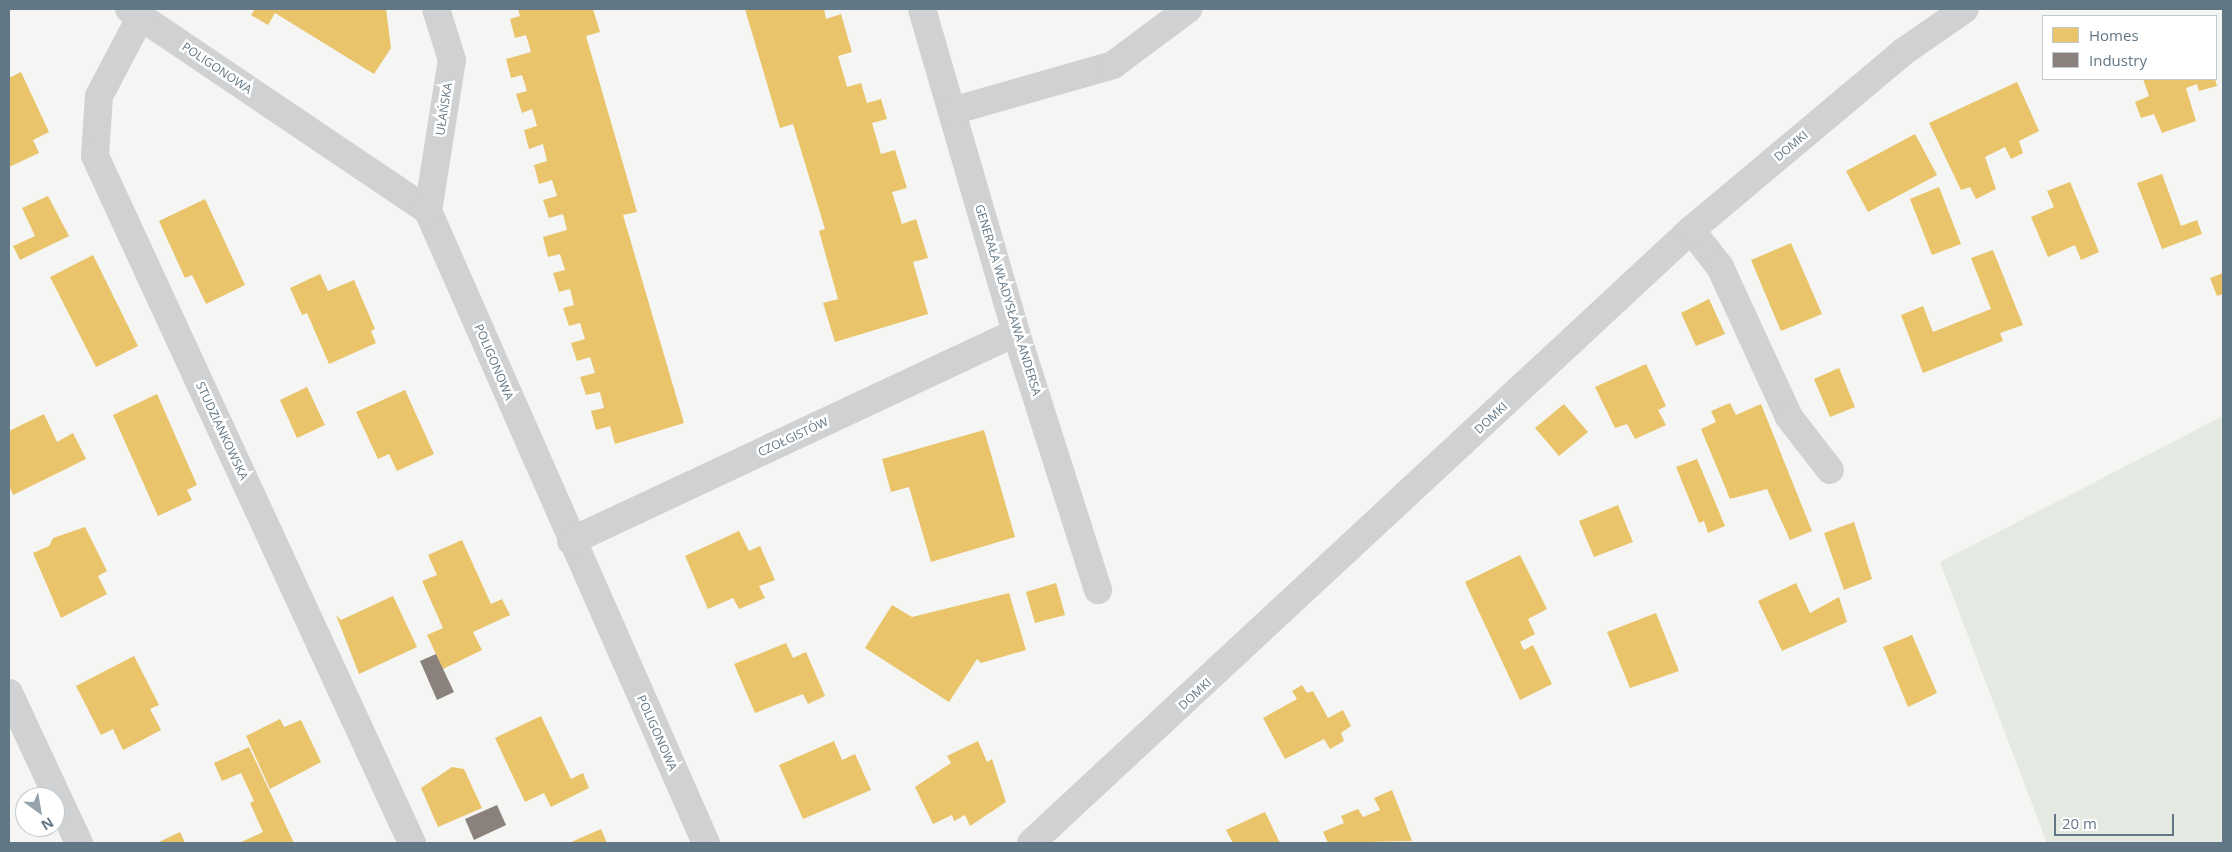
<!DOCTYPE html>
<html>
<head>
<meta charset="utf-8">
<style>
  body { margin:0 }
  #map { position:relative; width:2232px; height:852px; overflow:hidden; background:#f5f5f3; font-family:"Open Sans",sans-serif }
  div>[style] { position:absolute }
  [style*='--x'] { left:calc(var(--x)*1px); top:calc(var(--y)*1px); width:calc(var(--w)*1px); rotate:calc(var(--a)*1deg) }
  .green>* { inset:0; background:#e4e9e1 }
  .homes>* { inset:0; background:#e9c46a }
  .industry>* { inset:0; background:#8a817c }
  .minor>* { height:28px; margin:-14px; padding:0 14px; transform-origin:14px; border-radius:14px; background:#d0d1d2 }
  span { translate:-50% -50%; white-space:nowrap; text-align:center; line-height:1.15; -webkit-text-stroke:5px #fff; paint-order:stroke }
  .street-label { font-size:12px; color:#627786 }
  .frame { position:absolute; inset:0; border:10px solid #627786; pointer-events:none }
  .legend { position:absolute; left:2042px; top:15px; width:175px; height:65px; box-sizing:border-box; background:#fff; border:1px solid #c0c9cf; margin:0; padding:6px 9px; list-style:none; font-size:15px; color:#627786 }
  .legend li { display:flex; align-items:center; gap:10px; height:25px }
  .legend b { width:25px; border:1px solid #c0c9cf }
  .north { position:absolute; left:15px; top:787px; width:50px; height:50px; box-sizing:border-box; background:#fff; border:1px solid #c0c9cf; border-radius:50%; rotate:148deg; font-size:14px; font-weight:700; line-height:20px; text-align:center; color:#627786 }
  .north::after { content:''; display:block; margin:auto; width:18px; height:22px; background:#95a3ac; clip-path:polygon(50% 0,100% 100%,50% 72%,0 100%) }
  .scale { position:absolute; left:2054px; top:814px; width:120px; height:22px; box-sizing:border-box; border:2px solid #627786; border-top:0; padding-left:6px; font-size:15px; line-height:18px; white-space:nowrap; color:#627786; -webkit-text-stroke:4px #fff; paint-order:stroke }
</style>
</head>
<body>
<div id="map">
  <div class="green">
    <div style="clip-path:polygon(2223px 416px,2223px 843px,2047px 843px,1940px 562px)"></div>
  </div>
  <div class="homes">
    <div style="clip-path:polygon(255px 9px,386px 9px,391px 48px,374px 74px,275px 13px,268px 25px,251px 15px)"></div>
    <div style="clip-path:polygon(518px 9px,593px 9px,600px 32px,586px 36px,637px 212px,623px 215px,684px 423px,615px 444px,610px 426px,596px 430px,591px 411px,604px 408px,600px 392px,586px 395px,580px 377px,595px 373px,590px 357px,577px 361px,571px 343px,585px 339px,580px 323px,569px 326px,563px 308px,574px 305px,570px 289px,559px 292px,553px 273px,565px 270px,560px 254px,548px 257px,543px 237px,567px 230px,563px 214px,549px 218px,543px 200px,557px 196px,552px 180px,539px 184px,534px 165px,547px 161px,543px 144px,529px 149px,524px 130px,537px 126px,532px 109px,522px 113px,516px 94px,527px 91px,522px 75px,511px 78px,506px 59px,531px 52px,526px 35px,515px 38px,510px 19px,520px 16px)"></div>
    <div style="clip-path:polygon(745px 9px,824px 9px,826px 19px,841px 14px,852px 52px,838px 56px,847px 87px,861px 83px,867px 103px,881px 99px,887px 119px,872px 123px,881px 154px,895px 150px,907px 188px,892px 192px,902px 224px,916px 219px,928px 258px,913px 262px,928px 314px,835px 342px,823px 303px,838px 299px,819px 231px,825px 229px,793px 124px,780px 128px)"></div>
    <div style="clip-path:polygon(21px 72px,49px 132px,33px 140px,39px 153px,9px 167px,9px 78px)"></div>
    <div style="clip-path:polygon(2143px 79px,2215px 79px,2217px 86px,2199px 91px,2197px 84px,2186px 88px,2196px 121px,2162px 133px,2154px 114px,2141px 118px,2135px 102px,2149px 96px)"></div>
    <div style="clip-path:polygon(2017px 82px,2039px 131px,2019px 141px,2023px 153px,2011px 159px,2005px 147px,1985px 157px,1996px 189px,1976px 199px,1970px 187px,1961px 190px,1929px 123px)"></div>
    <div style="clip-path:polygon(1915px 134px,1937px 175px,1868px 212px,1846px 171px)"></div>
    <div style="clip-path:polygon(2162px 174px,2181px 226px,2197px 220px,2202px 234px,2162px 249px,2137px 183px)"></div>
    <div style="clip-path:polygon(2070px 182px,2099px 252px,2081px 260px,2075px 245px,2048px 257px,2031px 217px,2054px 207px,2047px 191px)"></div>
    <div style="clip-path:polygon(1939px 187px,1961px 244px,1932px 255px,1910px 199px)"></div>
    <div style="clip-path:polygon(48px 196px,69px 236px,20px 260px,13px 246px,35px 236px,22px 208px)"></div>
    <div style="clip-path:polygon(205px 199px,245px 285px,206px 304px,192px 275px,185px 278px,159px 221px)"></div>
    <div style="clip-path:polygon(1791px 243px,1822px 314px,1781px 331px,1751px 260px)"></div>
    <div style="clip-path:polygon(1993px 250px,2023px 325px,2000px 333px,2003px 341px,1923px 373px,1901px 315px,1923px 306px,1933px 332px,1991px 309px,1971px 258px)"></div>
    <div style="clip-path:polygon(93px 255px,138px 346px,96px 367px,50px 277px)"></div>
    <div style="clip-path:polygon(2223px 273px,2223px 294px,2217px 296px,2210px 278px)"></div>
    <div style="clip-path:polygon(320px 274px,328px 291px,354px 280px,375px 329px,371px 331px,376px 343px,329px 364px,307px 313px,302px 315px,290px 288px)"></div>
    <div style="clip-path:polygon(1709px 299px,1725px 334px,1696px 346px,1681px 313px)"></div>
    <div style="clip-path:polygon(1646px 364px,1666px 406px,1658px 410px,1666px 425px,1635px 439px,1627px 424px,1615px 428px,1595px 387px)"></div>
    <div style="clip-path:polygon(1839px 368px,1855px 407px,1830px 417px,1814px 379px)"></div>
    <div style="clip-path:polygon(307px 387px,325px 425px,297px 438px,280px 400px)"></div>
    <div style="clip-path:polygon(405px 390px,434px 454px,397px 471px,389px 454px,378px 459px,356px 412px)"></div>
    <div style="clip-path:polygon(157px 394px,197px 485px,187px 490px,192px 500px,158px 516px,113px 415px)"></div>
    <div style="clip-path:polygon(1730px 403px,1736px 415px,1761px 404px,1812px 531px,1790px 540px,1767px 489px,1730px 499px,1701px 429px,1716px 422px,1711px 411px)"></div>
    <div style="clip-path:polygon(1564px 404px,1588px 432px,1559px 456px,1535px 428px)"></div>
    <div style="clip-path:polygon(44px 414px,57px 442px,73px 433px,86px 459px,13px 495px,9px 486px,9px 431px)"></div>
    <div style="clip-path:polygon(984px 430px,1015px 537px,931px 562px,909px 487px,891px 492px,882px 459px)"></div>
    <div style="clip-path:polygon(1697px 459px,1725px 526px,1708px 533px,1704px 521px,1699px 523px,1676px 467px)"></div>
    <div style="clip-path:polygon(1618px 505px,1633px 542px,1594px 557px,1579px 521px)"></div>
    <div style="clip-path:polygon(1854px 522px,1872px 579px,1844px 590px,1824px 533px)"></div>
    <div style="clip-path:polygon(85px 527px,107px 571px,98px 576px,107px 594px,61px 618px,33px 553px,49px 546px,53px 538px)"></div>
    <div style="clip-path:polygon(739px 531px,749px 551px,760px 546px,775px 580px,759px 586px,765px 598px,739px 609px,733px 598px,708px 609px,685px 556px)"></div>
    <div style="clip-path:polygon(462px 540px,491px 604px,502px 599px,510px 615px,473px 632px,482px 650px,443px 669px,427px 635px,443px 628px,422px 581px,437px 575px,428px 555px)"></div>
    <div style="clip-path:polygon(1520px 555px,1547px 609px,1528px 619px,1535px 634px,1520px 642px,1524px 650px,1533px 645px,1552px 684px,1520px 700px,1465px 582px)"></div>
    <div style="clip-path:polygon(1056px 583px,1065px 615px,1035px 623px,1026px 592px)"></div>
    <div style="clip-path:polygon(1796px 583px,1810px 613px,1839px 597px,1847px 622px,1782px 651px,1758px 601px)"></div>
    <div style="clip-path:polygon(1009px 593px,1026px 650px,981px 663px,977px 659px,949px 702px,865px 648px,892px 605px,912px 617px)"></div>
    <div style="clip-path:polygon(393px 596px,417px 647px,359px 674px,336px 615px,341px 620px)"></div>
    <div style="clip-path:polygon(1656px 613px,1679px 671px,1630px 688px,1607px 632px)"></div>
    <div style="clip-path:polygon(1912px 635px,1937px 693px,1908px 707px,1883px 647px)"></div>
    <div style="clip-path:polygon(786px 643px,793px 658px,806px 652px,825px 696px,808px 704px,803px 694px,755px 713px,734px 664px)"></div>
    <div style="clip-path:polygon(134px 656px,159px 705px,150px 709px,161px 730px,123px 750px,113px 729px,101px 735px,76px 686px)"></div>
    <div style="clip-path:polygon(1302px 685px,1307px 693px,1313px 691px,1328px 718px,1343px 710px,1351px 726px,1341px 733px,1344px 741px,1330px 749px,1324px 739px,1285px 759px,1263px 718px,1297px 699px,1292px 691px)"></div>
    <div style="clip-path:polygon(541px 716px,571px 779px,583px 773px,589px 788px,551px 807px,544px 793px,525px 802px,495px 738px)"></div>
    <div style="clip-path:polygon(280px 719px,284px 727px,301px 720px,321px 762px,270px 789px,246px 736px)"></div>
    <div style="clip-path:polygon(834px 741px,842px 760px,855px 754px,871px 790px,803px 819px,779px 765px)"></div>
    <div style="clip-path:polygon(978px 741px,987px 762px,992px 759px,1006px 802px,970px 826px,965px 815px,954px 821px,952px 815px,933px 824px,915px 787px,951px 763px,947px 756px)"></div>
    <div style="clip-path:polygon(249px 747px,271px 794px,294px 843px,239px 843px,263px 832px,250px 803px,254px 801px,241px 773px,222px 781px,214px 763px)"></div>
    <div style="clip-path:polygon(452px 767px,464px 769px,482px 808px,438px 827px,421px 788px)"></div>
    <div style="clip-path:polygon(1392px 790px,1412px 841px,1328px 843px,1323px 832px,1344px 823px,1341px 816px,1358px 809px,1363px 817px,1380px 810px,1374px 798px)"></div>
    <div style="clip-path:polygon(1265px 812px,1280px 843px,1233px 843px,1226px 830px)"></div>
    <div style="clip-path:polygon(601px 829px,607px 843px,569px 843px)"></div>
    <div style="clip-path:polygon(180px 832px,185px 843px,157px 843px)"></div>
  </div>
  <div class="industry">
    <div style="clip-path:polygon(436px 654px,454px 692px,437px 700px,420px 661px)"></div>
    <div style="clip-path:polygon(497px 805px,506px 825px,474px 840px,465px 819px)"></div>
  </div>
  <div class="minor">
    <div style="--x:129;--y:9;--w:361;--a:34"></div>
    <div style="--x:428;--y:211;--w:690;--a:66.26"></div>
    <div style="--x:922;--y:9;--w:337;--a:73.8"></div>
    <div style="--x:1016;--y:333;--w:270;--a:72.3"></div>
    <div style="--x:141;--y:16;--w:90;--a:117.7"></div>
    <div style="--x:99;--y:96;--w:60;--a:93.8"></div>
    <div style="--x:95;--y:156;--w:757;--a:65.23"></div>
    <div style="--x:952;--y:111;--w:167;--a:-15.9"></div>
    <div style="--x:1113;--y:65;--w:94;--a:-36.7"></div>
    <div style="--x:428;--y:211;--w:153;--a:-81"></div>
    <div style="--x:452;--y:60;--w:53;--a:-107.4"></div>
    <div style="--x:1691;--y:230;--w:47;--a:51.9"></div>
    <div style="--x:1720;--y:267;--w:165;--a:65.3"></div>
    <div style="--x:1789;--y:417;--w:67;--a:52.3"></div>
    <div style="--x:571;--y:541;--w:491;--a:-25.1"></div>
    <div style="--x:9;--y:693;--w:166;--a:65"></div>
    <div style="--x:1031;--y:843;--w:901;--a:-42.89"></div>
    <div style="--x:1691;--y:230;--w:277;--a:-40"></div>
    <div style="--x:1903;--y:52;--w:75;--a:-34.7"></div>
  </div>
  <div class="street-label">
    <span style="left:217px;top:68px;rotate:34deg">POLIGONOWA</span>
    <span style="left:444px;top:109px;rotate:-81deg">UŁAŃSKA</span>
    <span style="left:1791px;top:146px;rotate:-40deg">DOMKI</span>
    <span style="left:1008px;top:300px;rotate:73deg">GENERAŁA WŁADYSŁAWA ANDERSA</span>
    <span style="left:494px;top:362px;rotate:67deg">POLIGONOWA</span>
    <span style="left:1491px;top:418px;rotate:-43deg">DOMKI</span>
    <span style="left:222px;top:431px;rotate:65deg">STUDZIANKOWSKA</span>
    <span style="left:793px;top:437px;rotate:-25deg">CZOŁGISTÓW</span>
    <span style="left:1195px;top:694px;rotate:-43deg">DOMKI</span>
    <span style="left:657px;top:733px;rotate:66deg">POLIGONOWA</span>
  </div>
  <div class="frame"></div>
  <ul class="legend">
  <li><b style="height:14px;background:#e9c46a"></b>Homes</li>
  <li><b style="height:14px;background:#8a817c"></b>Industry</li>
  </ul>
  <div class="north">N</div>
  <div class="scale">20 m</div>
</div>
</body>
</html>
